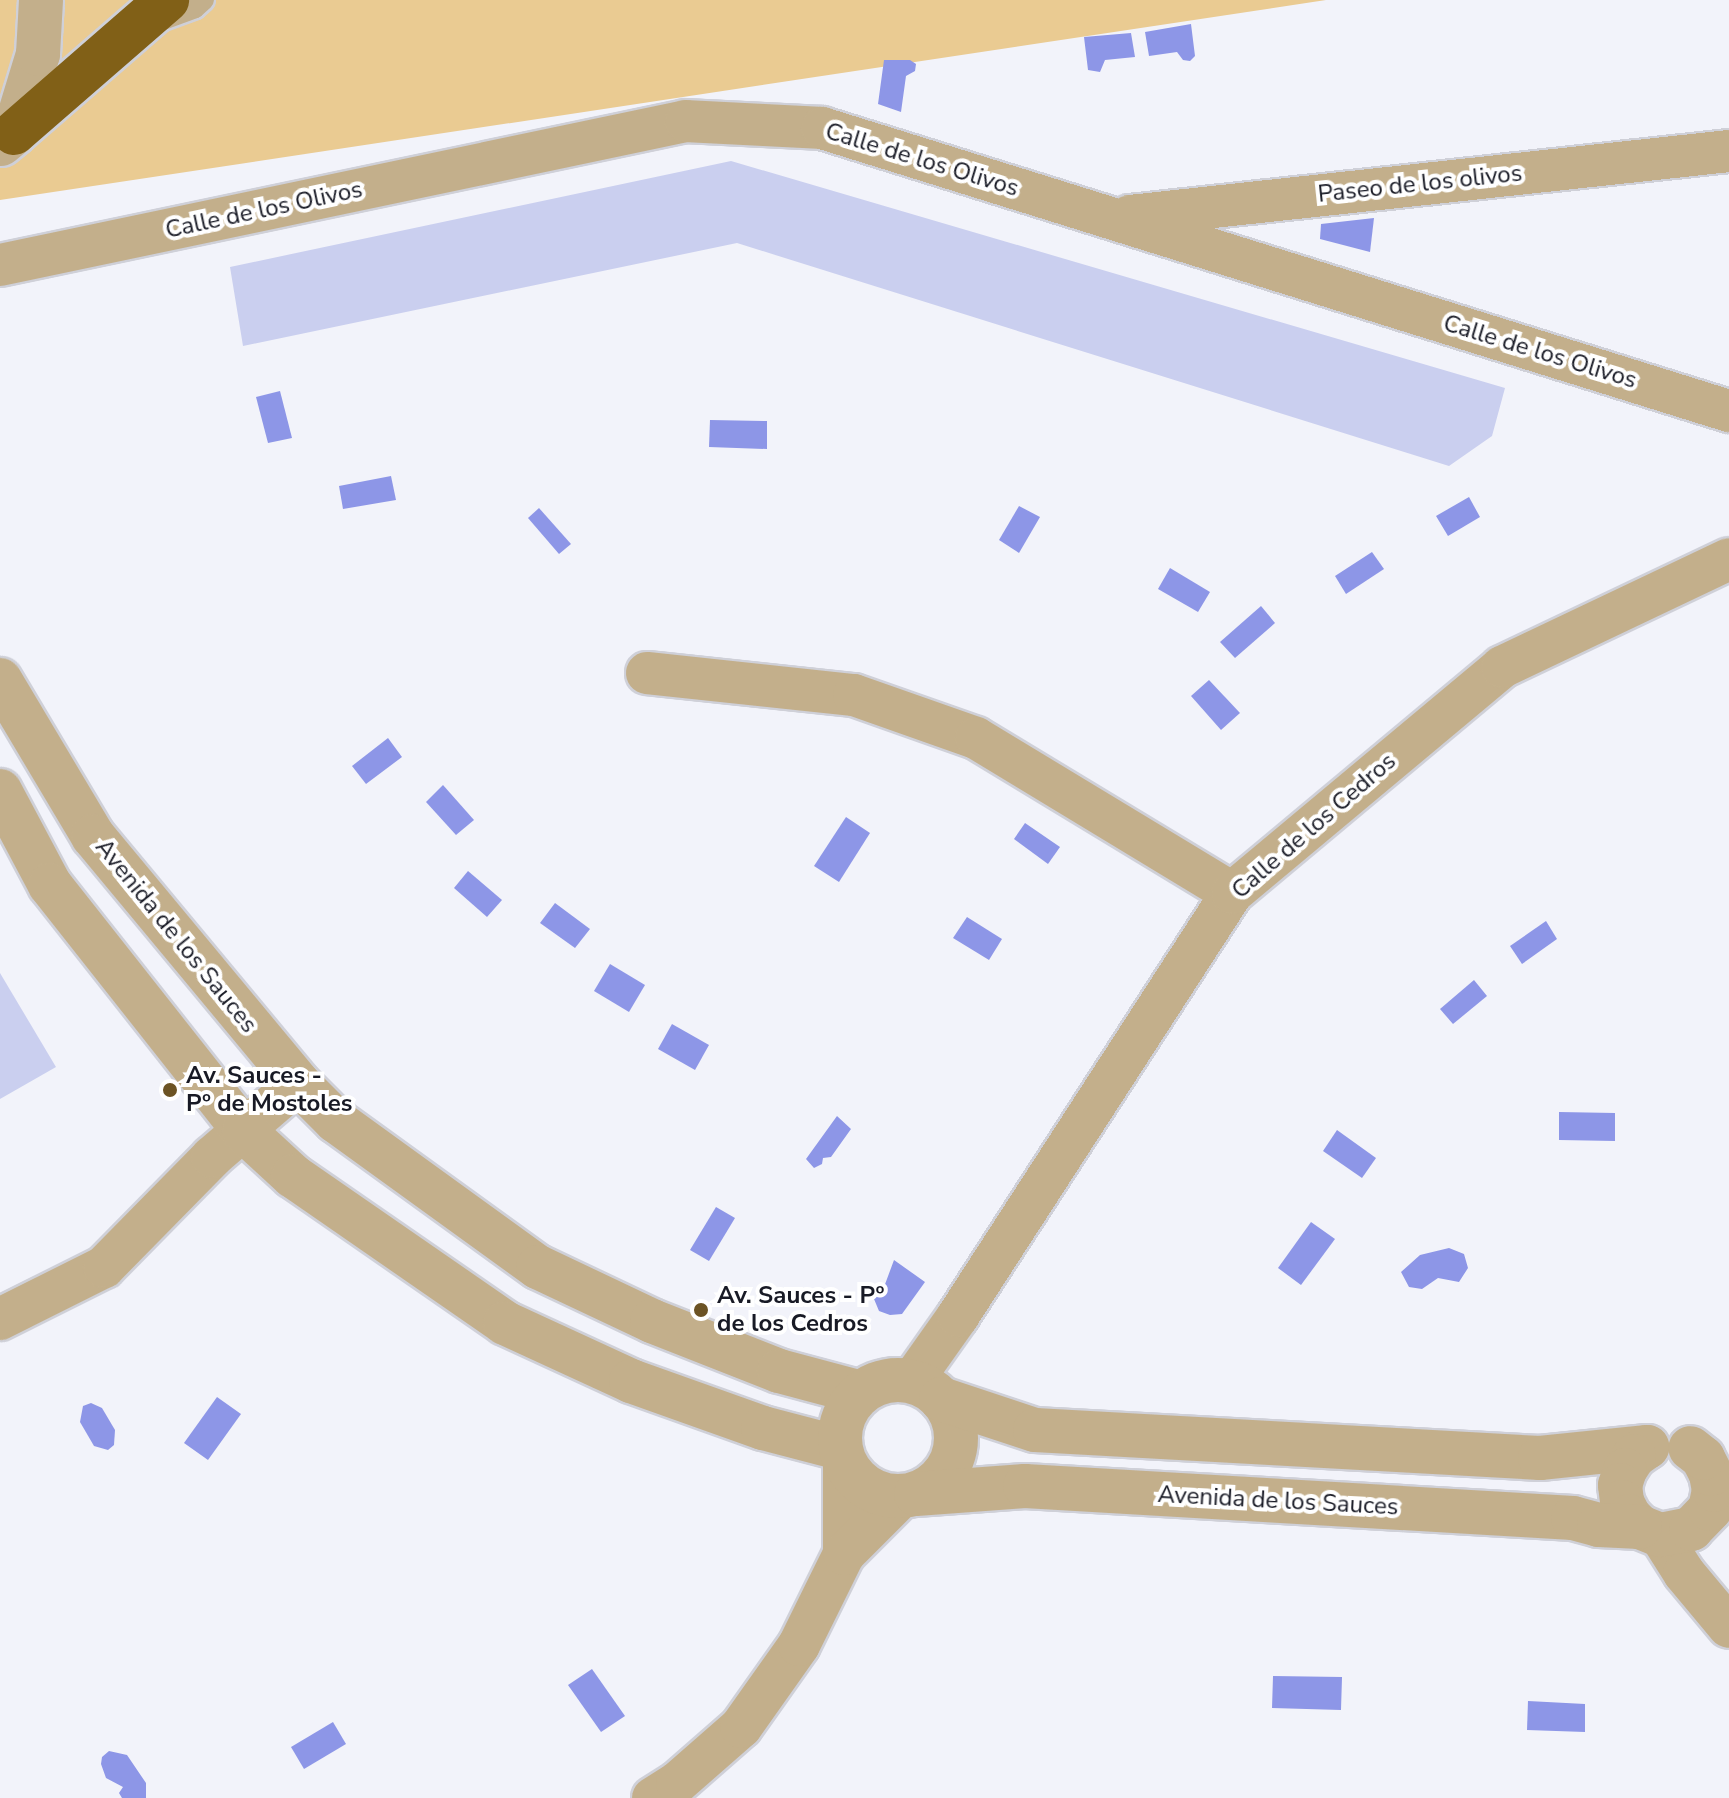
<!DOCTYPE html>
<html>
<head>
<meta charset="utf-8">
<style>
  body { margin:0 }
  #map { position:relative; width:1729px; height:1798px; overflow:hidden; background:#f2f3fa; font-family:"Nunito Sans",sans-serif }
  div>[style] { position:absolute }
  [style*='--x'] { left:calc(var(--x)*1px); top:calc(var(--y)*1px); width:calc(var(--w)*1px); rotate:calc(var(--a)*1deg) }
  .green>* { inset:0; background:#eacb92 }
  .water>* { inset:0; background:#8d96e7 }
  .building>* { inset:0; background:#cacfef }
  .roads { filter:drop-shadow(2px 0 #cfd0d8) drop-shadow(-2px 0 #cfd0d8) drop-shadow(0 2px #cfd0d8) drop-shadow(0 -2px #cfd0d8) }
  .service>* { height:20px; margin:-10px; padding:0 10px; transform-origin:10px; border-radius:10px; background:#c3af8b }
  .minor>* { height:42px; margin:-21px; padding:0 21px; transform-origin:21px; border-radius:21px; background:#c3af8b }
  .tertiary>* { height:44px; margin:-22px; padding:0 22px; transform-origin:22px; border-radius:22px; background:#c3af8b }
  .tertiary>.ring { margin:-22px; padding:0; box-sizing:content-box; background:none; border:44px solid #c3af8b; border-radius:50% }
  .motorway>* { height:44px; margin:-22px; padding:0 22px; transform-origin:22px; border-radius:22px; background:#816017 }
  .dots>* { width:22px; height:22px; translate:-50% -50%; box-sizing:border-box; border:4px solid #fff; border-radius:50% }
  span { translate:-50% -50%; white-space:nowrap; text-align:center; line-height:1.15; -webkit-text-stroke:8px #fff; paint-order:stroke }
  .street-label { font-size:24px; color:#181a25 }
  .poi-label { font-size:24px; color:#181a25; font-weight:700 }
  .left { translate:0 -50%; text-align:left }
</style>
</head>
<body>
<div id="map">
  <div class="green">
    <div style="clip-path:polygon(0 0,1326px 0,0 200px)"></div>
  </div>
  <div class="water">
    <div style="clip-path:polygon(1191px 24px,1195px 56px,1190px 61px,1183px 60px,1177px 52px,1149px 56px,1145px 32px)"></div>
    <div style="clip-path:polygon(1131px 33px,1135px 57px,1105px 60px,1100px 72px,1088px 70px,1084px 37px)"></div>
    <div style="clip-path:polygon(884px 60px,910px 60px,916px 64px,915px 71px,906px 76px,901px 112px,878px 104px)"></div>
    <div style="clip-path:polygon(1374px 218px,1370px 252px,1320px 239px,1321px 224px)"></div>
    <div style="clip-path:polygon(280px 391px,292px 438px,268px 443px,256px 397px)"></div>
    <div style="clip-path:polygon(710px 420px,767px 421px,767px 449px,709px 447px)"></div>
    <div style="clip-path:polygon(391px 476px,396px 500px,343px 509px,339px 486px)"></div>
    <div style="clip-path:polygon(1469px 497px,1480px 517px,1448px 536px,1436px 516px)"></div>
    <div style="clip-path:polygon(1019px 506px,1040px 517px,1019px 553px,999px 540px)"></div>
    <div style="clip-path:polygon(539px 508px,571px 544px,559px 554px,528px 518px)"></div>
    <div style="clip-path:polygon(1372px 552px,1384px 569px,1346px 594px,1335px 576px)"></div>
    <div style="clip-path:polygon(1170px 568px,1210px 592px,1198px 612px,1158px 589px)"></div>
    <div style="clip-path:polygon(1261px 606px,1275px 623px,1235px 658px,1220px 642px)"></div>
    <div style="clip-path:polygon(1209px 680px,1240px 713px,1221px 730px,1191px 696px)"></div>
    <div style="clip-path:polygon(388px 738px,402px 757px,366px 784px,352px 766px)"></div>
    <div style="clip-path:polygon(443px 785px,474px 820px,456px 835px,426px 802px)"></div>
    <div style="clip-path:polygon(846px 817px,870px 833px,839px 882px,814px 866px)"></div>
    <div style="clip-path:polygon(1025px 823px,1060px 847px,1048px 864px,1014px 839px)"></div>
    <div style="clip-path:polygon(468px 871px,502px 900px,487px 917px,454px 888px)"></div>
    <div style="clip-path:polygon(555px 903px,590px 929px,575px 948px,540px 923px)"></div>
    <div style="clip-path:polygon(967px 917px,1002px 939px,989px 960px,953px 938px)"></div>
    <div style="clip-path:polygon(1546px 921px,1557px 939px,1522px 964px,1510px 946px)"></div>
    <div style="clip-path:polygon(610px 964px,645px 985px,629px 1012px,594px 991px)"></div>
    <div style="clip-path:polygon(1474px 980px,1487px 996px,1453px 1024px,1440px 1009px)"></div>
    <div style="clip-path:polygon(672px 1024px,709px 1045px,695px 1070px,658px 1049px)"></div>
    <div style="clip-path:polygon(1559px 1112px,1615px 1113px,1615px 1141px,1559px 1140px)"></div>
    <div style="clip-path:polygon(837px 1116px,851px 1129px,831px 1157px,823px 1158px,822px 1164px,814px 1168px,806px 1159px)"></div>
    <div style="clip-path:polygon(1337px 1130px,1376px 1158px,1362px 1178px,1323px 1151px)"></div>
    <div style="clip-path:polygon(716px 1207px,735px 1218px,709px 1261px,690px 1250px)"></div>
    <div style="clip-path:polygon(1311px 1222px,1335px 1239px,1301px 1285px,1278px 1268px)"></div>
    <div style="clip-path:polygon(1449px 1248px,1464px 1254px,1468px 1268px,1459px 1282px,1438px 1278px,1422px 1289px,1409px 1287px,1401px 1272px,1420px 1255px)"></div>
    <div style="clip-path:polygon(894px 1260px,925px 1282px,902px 1314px,890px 1315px,879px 1311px,874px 1299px,884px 1287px)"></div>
    <div style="clip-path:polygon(217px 1397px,241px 1414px,208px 1460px,184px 1443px)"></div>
    <div style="clip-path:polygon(91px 1403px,102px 1408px,115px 1430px,114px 1445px,108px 1450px,94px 1446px,80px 1422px,83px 1406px)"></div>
    <div style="clip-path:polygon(592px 1669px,625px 1716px,601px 1732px,568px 1685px)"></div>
    <div style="clip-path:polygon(1273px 1676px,1342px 1677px,1341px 1710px,1272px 1708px)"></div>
    <div style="clip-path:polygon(1528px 1701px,1585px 1704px,1585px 1732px,1527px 1730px)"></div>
    <div style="clip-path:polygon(333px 1722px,346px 1744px,304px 1769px,291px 1747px)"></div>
    <div style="clip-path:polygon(109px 1751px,127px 1755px,146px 1783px,146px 1798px,122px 1798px,119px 1793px,123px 1787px,106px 1778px,101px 1764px,102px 1757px)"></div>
  </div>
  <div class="building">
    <div style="clip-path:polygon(731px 161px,1505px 388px,1492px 436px,1449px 466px,737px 243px,243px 346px,230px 267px)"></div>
    <div style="clip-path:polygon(0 973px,56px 1067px,0 1099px)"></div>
  </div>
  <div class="roads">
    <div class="service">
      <div style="--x:160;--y:21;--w:37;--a:-20"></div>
      <div style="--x:195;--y:8;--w:12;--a:-42"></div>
    </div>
    <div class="minor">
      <div style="--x:1130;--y:216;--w:603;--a:-6.19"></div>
      <div style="--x:0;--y:265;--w:701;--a:-11.85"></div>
      <div style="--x:686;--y:121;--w:136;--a:2.9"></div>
      <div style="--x:822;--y:128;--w:950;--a:17.33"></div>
      <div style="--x:647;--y:673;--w:208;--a:6.1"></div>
      <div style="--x:854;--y:695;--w:129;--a:19.4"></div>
      <div style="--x:976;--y:738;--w:299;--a:31.2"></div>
      <div style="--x:0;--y:1319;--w:116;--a:-26.6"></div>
      <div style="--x:104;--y:1267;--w:154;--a:-45.5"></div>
      <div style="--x:212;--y:1157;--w:113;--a:-40.7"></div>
      <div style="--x:912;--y:1381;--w:80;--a:-54.7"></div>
      <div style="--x:958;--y:1316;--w:504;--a:-57.07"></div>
      <div style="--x:1232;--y:893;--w:352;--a:-39.9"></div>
      <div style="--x:1502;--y:667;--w:251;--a:-25.4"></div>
      <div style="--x:844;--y:1461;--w:93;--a:90"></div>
      <div style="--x:1660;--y:1535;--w:45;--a:57.7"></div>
      <div style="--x:1684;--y:1573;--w:70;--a:50.2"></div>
      <div style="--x:653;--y:1798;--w:28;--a:-32"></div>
      <div style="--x:677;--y:1783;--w:85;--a:-41.2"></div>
      <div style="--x:741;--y:1727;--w:100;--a:-54.7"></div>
      <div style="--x:799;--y:1645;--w:102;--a:-63.7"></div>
      <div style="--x:844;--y:1554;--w:81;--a:-45"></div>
    </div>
    <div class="tertiary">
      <div style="--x:1;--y:144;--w:17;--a:-40"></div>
      <div style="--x:14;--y:133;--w:83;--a:-73.1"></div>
      <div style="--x:38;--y:54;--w:54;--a:-86.8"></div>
      <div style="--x:0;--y:680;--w:182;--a:59.2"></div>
      <div style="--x:93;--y:836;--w:321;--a:50.3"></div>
      <div style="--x:298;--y:1083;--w:54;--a:45"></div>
      <div style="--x:336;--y:1121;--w:249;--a:35.9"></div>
      <div style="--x:538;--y:1267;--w:126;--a:25.3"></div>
      <div style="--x:652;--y:1321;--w:136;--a:21.5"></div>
      <div style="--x:779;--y:1371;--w:82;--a:14.9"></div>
      <div style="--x:0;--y:791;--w:106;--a:62"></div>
      <div style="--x:50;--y:885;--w:313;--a:51.7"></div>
      <div style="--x:244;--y:1131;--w:67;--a:42.6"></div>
      <div style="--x:293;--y:1176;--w:258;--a:34.7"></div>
      <div style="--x:505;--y:1323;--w:139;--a:24.7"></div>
      <div style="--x:631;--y:1381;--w:140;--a:19.6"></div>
      <div style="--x:763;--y:1428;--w:80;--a:14.6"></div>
      <div class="ring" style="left:840px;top:1380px;width:72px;height:72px"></div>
      <div style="--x:941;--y:1399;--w:99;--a:18.3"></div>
      <div style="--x:1035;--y:1430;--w:506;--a:3.17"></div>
      <div style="--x:1540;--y:1458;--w:108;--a:-5.9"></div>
      <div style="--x:1647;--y:1447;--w:16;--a:145"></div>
      <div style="--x:1634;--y:1456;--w:17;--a:123"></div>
      <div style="--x:1625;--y:1470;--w:16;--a:108"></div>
      <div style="--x:1620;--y:1485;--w:17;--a:83"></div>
      <div style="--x:1622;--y:1502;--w:16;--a:63"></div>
      <div style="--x:1629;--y:1516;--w:16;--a:45"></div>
      <div style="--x:1640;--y:1527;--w:22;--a:22"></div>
      <div style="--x:1660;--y:1535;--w:32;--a:-11"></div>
      <div style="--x:1691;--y:1529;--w:28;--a:-46"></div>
      <div style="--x:1710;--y:1509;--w:19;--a:-78"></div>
      <div style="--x:1714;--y:1490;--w:16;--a:-101"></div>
      <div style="--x:1711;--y:1474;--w:18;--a:-117"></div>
      <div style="--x:1703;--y:1458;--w:16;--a:-142"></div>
      <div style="--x:916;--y:1494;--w:109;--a:-4.2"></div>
      <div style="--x:1025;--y:1486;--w:549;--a:3.34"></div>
      <div style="--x:1573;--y:1518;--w:27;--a:15"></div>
      <div style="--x:1599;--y:1525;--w:41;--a:2.8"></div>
    </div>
    <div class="motorway">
      <div style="--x:14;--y:133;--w:203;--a:-41"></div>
    </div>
  </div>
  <div class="dots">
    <div style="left:170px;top:1090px;background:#6c5324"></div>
    <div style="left:701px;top:1310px;background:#6c5324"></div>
  </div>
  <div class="street-label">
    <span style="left:922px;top:160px;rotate:17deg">Calle de los Olivos</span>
    <span style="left:1420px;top:184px;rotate:-6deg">Paseo de los olivos</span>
    <span style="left:264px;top:210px;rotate:-12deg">Calle de los Olivos</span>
    <span style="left:1540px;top:352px;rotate:17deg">Calle de los Olivos</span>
    <span style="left:1314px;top:826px;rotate:-41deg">Calle de los Cedros</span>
    <span style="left:176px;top:936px;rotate:51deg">Avenida de los Sauces</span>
    <span style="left:1278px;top:1501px;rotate:3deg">Avenida de los Sauces</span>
  </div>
  <div class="poi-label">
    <span class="left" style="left:186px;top:1090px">Av. Sauces -<br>Pº de Mostoles</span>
    <span class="left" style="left:717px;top:1310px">Av. Sauces - Pº<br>de los Cedros</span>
  </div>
</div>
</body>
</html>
